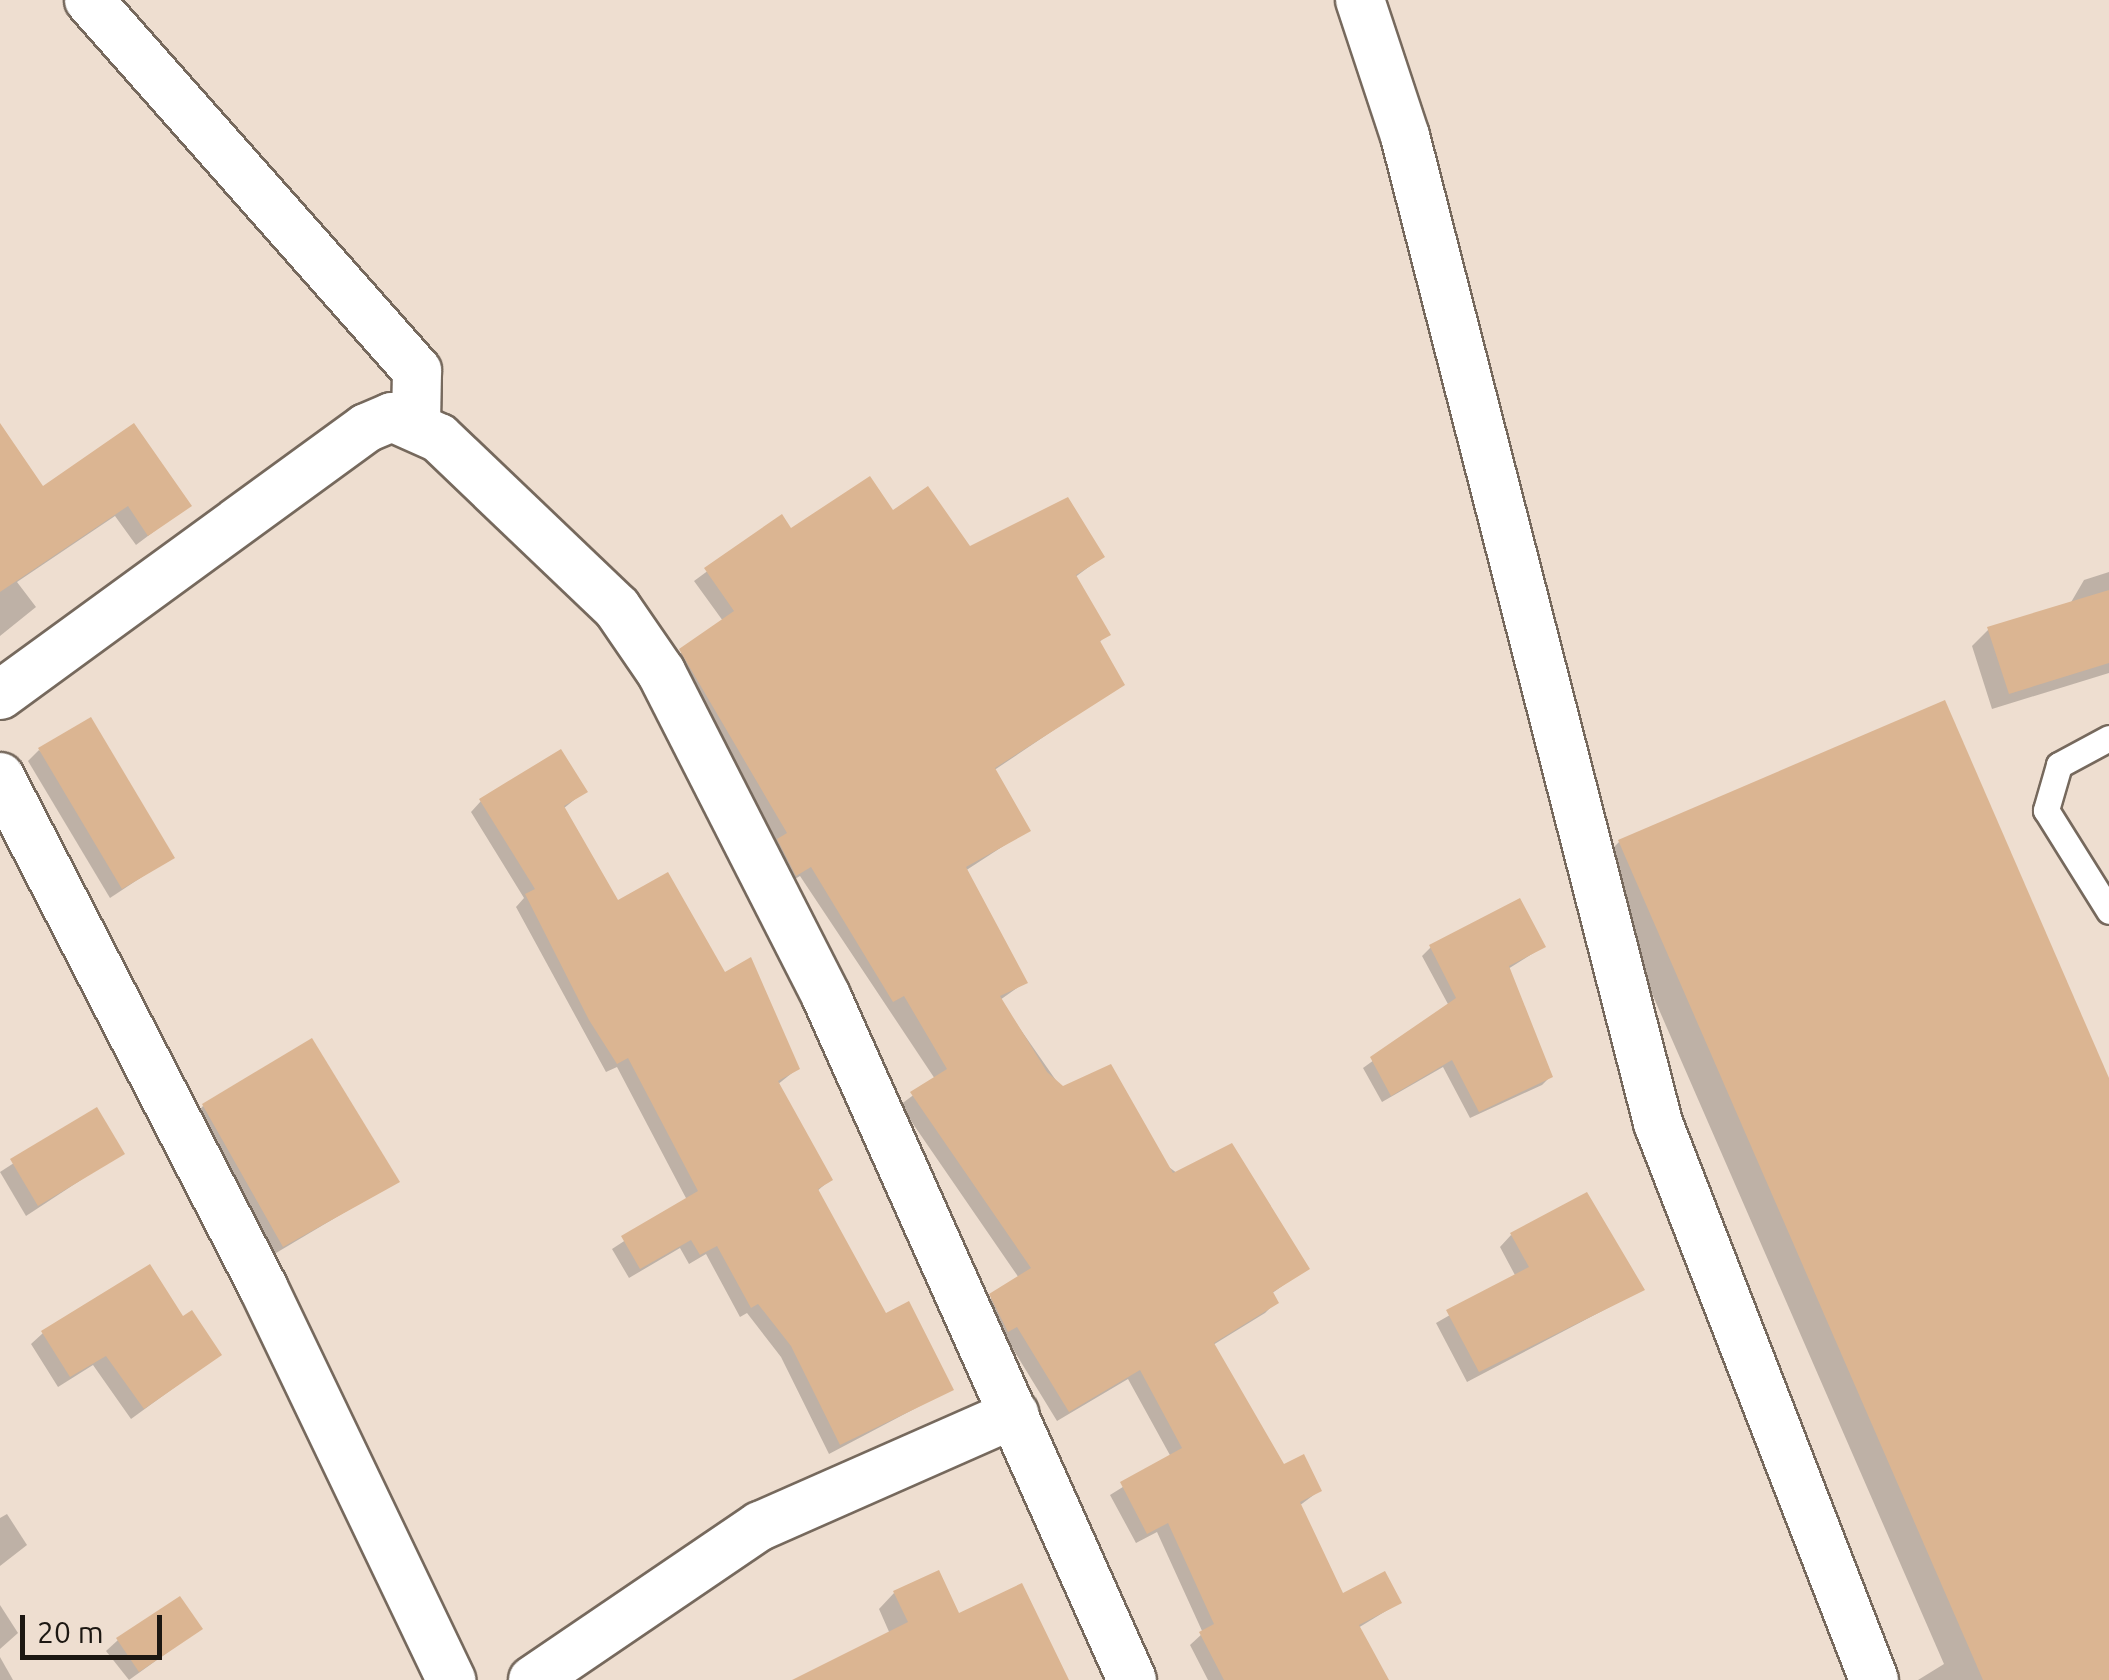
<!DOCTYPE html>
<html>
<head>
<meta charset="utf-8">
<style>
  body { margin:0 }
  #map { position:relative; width:2109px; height:1680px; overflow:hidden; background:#eeded0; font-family:Ubuntu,sans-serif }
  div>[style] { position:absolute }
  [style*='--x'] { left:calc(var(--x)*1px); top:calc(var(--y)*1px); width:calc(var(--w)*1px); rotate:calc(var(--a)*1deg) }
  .shadow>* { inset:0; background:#0003 }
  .building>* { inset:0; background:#dbb592 }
  .roads { filter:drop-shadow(2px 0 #76695d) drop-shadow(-2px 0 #76695d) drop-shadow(0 2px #76695d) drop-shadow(0 -2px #76695d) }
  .lane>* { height:25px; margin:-12.5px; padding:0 12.5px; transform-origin:12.5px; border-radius:12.5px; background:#fff }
  .street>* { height:48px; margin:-24px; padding:0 24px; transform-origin:24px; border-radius:24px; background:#fff }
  span { translate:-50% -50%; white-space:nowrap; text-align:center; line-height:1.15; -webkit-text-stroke:8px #eeded0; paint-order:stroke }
  .scale { position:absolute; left:20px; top:1615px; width:142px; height:45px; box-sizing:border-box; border:5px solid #1c1712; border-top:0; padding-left:12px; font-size:30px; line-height:35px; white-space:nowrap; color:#1c1712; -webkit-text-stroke:8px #eeded0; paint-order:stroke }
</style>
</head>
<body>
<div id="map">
  <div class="shadow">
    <div style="clip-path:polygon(0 466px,42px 490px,189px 505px,136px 545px,115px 516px,17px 582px,36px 607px,0 636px)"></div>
    <div style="clip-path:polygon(892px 514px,970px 550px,1102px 557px,1074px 578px,1107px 634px,1098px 644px,1122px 684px,993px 771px,1028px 830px,965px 871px,1024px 983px,1000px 1000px,1062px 1089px,1307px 1268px,1271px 1294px,1276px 1302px,1265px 1313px,1213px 1345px,1283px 1467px,1319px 1491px,1299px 1506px,1342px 1596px,1399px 1603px,1358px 1628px,1386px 1680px,1208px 1680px,1190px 1645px,1203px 1633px,1157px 1532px,1136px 1543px,1110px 1495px,1171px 1457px,1128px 1379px,1057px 1421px,1005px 1336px,997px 1341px,980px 1306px,1019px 1278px,900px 1105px,935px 1079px,800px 876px,785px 885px,768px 852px,776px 843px,669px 662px,723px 621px,694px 581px,781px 517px,791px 531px)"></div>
    <div style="clip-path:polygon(2109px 572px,2109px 673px,1992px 709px,1972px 646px,1988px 630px,2070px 604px,2084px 580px)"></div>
    <div style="clip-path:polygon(39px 750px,172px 857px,110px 898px,28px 761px)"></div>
    <div style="clip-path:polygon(585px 791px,563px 809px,617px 903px,724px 975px,797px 1069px,777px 1085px,830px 1180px,816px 1192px,885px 1316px,950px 1390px,829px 1454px,781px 1357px,747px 1313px,740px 1317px,706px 1254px,689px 1264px,680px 1248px,629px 1278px,612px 1249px,687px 1200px,617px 1067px,606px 1072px,516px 907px,524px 898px,471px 812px,481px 801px)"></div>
    <div style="clip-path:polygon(1619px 842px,2109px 1085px,2109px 1680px,1918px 1680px,1944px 1664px,1596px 865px)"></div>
    <div style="clip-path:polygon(1431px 947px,1543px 947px,1508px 969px,1551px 1076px,1542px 1085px,1470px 1118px,1443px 1067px,1382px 1102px,1363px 1068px,1449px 1006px,1422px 956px)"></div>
    <div style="clip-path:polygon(203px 1106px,397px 1181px,271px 1256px,193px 1117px)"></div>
    <div style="clip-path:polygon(96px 1110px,122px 1153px,26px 1216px,0 1172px)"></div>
    <div style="clip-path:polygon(1511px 1235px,1642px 1290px,1467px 1382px,1436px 1323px,1516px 1277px,1500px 1247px)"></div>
    <div style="clip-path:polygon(182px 1320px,219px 1355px,131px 1419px,93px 1365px,58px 1387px,31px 1344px,43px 1333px)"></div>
    <div style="clip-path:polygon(7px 1514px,27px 1545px,0 1566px,0 1518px)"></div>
    <div style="clip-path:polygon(894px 1593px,958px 1616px,1066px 1680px,798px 1680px,890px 1634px,879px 1609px)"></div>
    <div style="clip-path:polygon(0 1605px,18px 1633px,0 1649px)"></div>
    <div style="clip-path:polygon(200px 1629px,129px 1680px,106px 1651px,118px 1640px)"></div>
    <div style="clip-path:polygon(0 1657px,13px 1680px,0 1680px)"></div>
  </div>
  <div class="building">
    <div style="clip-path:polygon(0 423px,43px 486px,134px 423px,192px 506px,148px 536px,128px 506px,0 592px)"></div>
    <div style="clip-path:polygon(870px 476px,893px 510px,928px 486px,970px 546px,1068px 497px,1105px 557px,1076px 575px,1111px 635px,1100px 641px,1125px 685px,995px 768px,1031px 831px,966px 867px,1028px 983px,1000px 996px,1047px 1072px,1063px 1086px,1111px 1064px,1173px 1173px,1232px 1143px,1310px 1269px,1273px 1292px,1279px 1303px,1214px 1343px,1284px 1464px,1304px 1454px,1322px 1491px,1300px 1502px,1343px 1593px,1385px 1571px,1402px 1603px,1359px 1625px,1389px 1680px,1224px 1680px,1199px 1632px,1214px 1624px,1168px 1523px,1147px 1534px,1120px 1482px,1182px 1448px,1140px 1370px,1069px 1412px,1017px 1327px,1008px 1332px,989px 1294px,1031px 1268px,910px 1092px,947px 1069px,904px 996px,893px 1002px,811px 867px,796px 876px,777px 839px,787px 833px,679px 649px,734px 611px,704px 568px,782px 514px,791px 528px)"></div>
    <div style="clip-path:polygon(2109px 590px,2109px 663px,2009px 694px,1987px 627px)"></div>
    <div style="clip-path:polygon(1945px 700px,2109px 1078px,2109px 1680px,1983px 1680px,1618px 840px)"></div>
    <div style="clip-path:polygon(91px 717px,175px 858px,122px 889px,38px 748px)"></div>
    <div style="clip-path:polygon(561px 749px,588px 792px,564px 806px,618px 900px,668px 872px,725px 972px,751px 957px,800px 1069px,778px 1081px,833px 1180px,818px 1189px,886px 1313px,909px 1301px,954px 1390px,840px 1445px,791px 1346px,758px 1304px,751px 1308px,717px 1246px,700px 1255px,691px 1240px,640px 1269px,621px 1236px,698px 1191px,628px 1058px,617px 1064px,589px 1020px,525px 894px,535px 889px,479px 799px)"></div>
    <div style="clip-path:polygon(1520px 898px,1546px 947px,1509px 966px,1553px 1077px,1479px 1112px,1452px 1060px,1391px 1096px,1370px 1057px,1456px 998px,1429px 945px)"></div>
    <div style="clip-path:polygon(312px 1038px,400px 1182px,283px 1247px,202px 1104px)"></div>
    <div style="clip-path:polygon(97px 1107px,125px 1154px,38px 1206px,10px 1159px)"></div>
    <div style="clip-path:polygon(1587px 1192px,1645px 1290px,1479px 1372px,1446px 1310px,1529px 1267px,1510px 1233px)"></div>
    <div style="clip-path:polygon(150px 1264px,183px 1316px,192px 1310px,222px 1355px,144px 1409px,106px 1356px,70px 1377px,41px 1331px)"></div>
    <div style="clip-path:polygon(939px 1570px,959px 1613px,1022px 1583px,1069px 1680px,792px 1680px,908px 1622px,893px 1591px)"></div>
    <div style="clip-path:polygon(180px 1596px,203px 1629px,139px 1672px,116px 1638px)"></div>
  </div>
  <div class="roads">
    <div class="lane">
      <div style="--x:2109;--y:738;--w:57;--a:151.6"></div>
      <div style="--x:2059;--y:765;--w:47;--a:106.1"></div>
      <div style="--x:2046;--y:810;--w:119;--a:58"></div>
    </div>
    <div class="street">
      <div style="--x:89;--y:0;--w:495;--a:48.5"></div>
      <div style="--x:417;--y:371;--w:50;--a:91.1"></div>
      <div style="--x:1360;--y:0;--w:143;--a:71.7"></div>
      <div style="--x:1405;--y:136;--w:1019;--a:75.62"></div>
      <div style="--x:1658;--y:1123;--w:597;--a:68.8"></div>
      <div style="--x:0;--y:695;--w:453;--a:-36.1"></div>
      <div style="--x:366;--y:428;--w:28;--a:-23"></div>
      <div style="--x:392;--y:417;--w:51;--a:24.1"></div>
      <div style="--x:439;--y:438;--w:246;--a:43.7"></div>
      <div style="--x:617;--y:608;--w:78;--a:55.5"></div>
      <div style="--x:661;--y:672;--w:364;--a:63"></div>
      <div style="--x:826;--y:996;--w:749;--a:65.9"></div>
      <div style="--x:0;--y:777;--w:574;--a:62.72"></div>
      <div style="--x:263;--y:1287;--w:436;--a:64.4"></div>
      <div style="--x:533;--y:1680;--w:274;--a:-34.2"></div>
      <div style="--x:760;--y:1526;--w:278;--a:-23.8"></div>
    </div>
  </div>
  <div class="scale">20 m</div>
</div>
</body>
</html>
